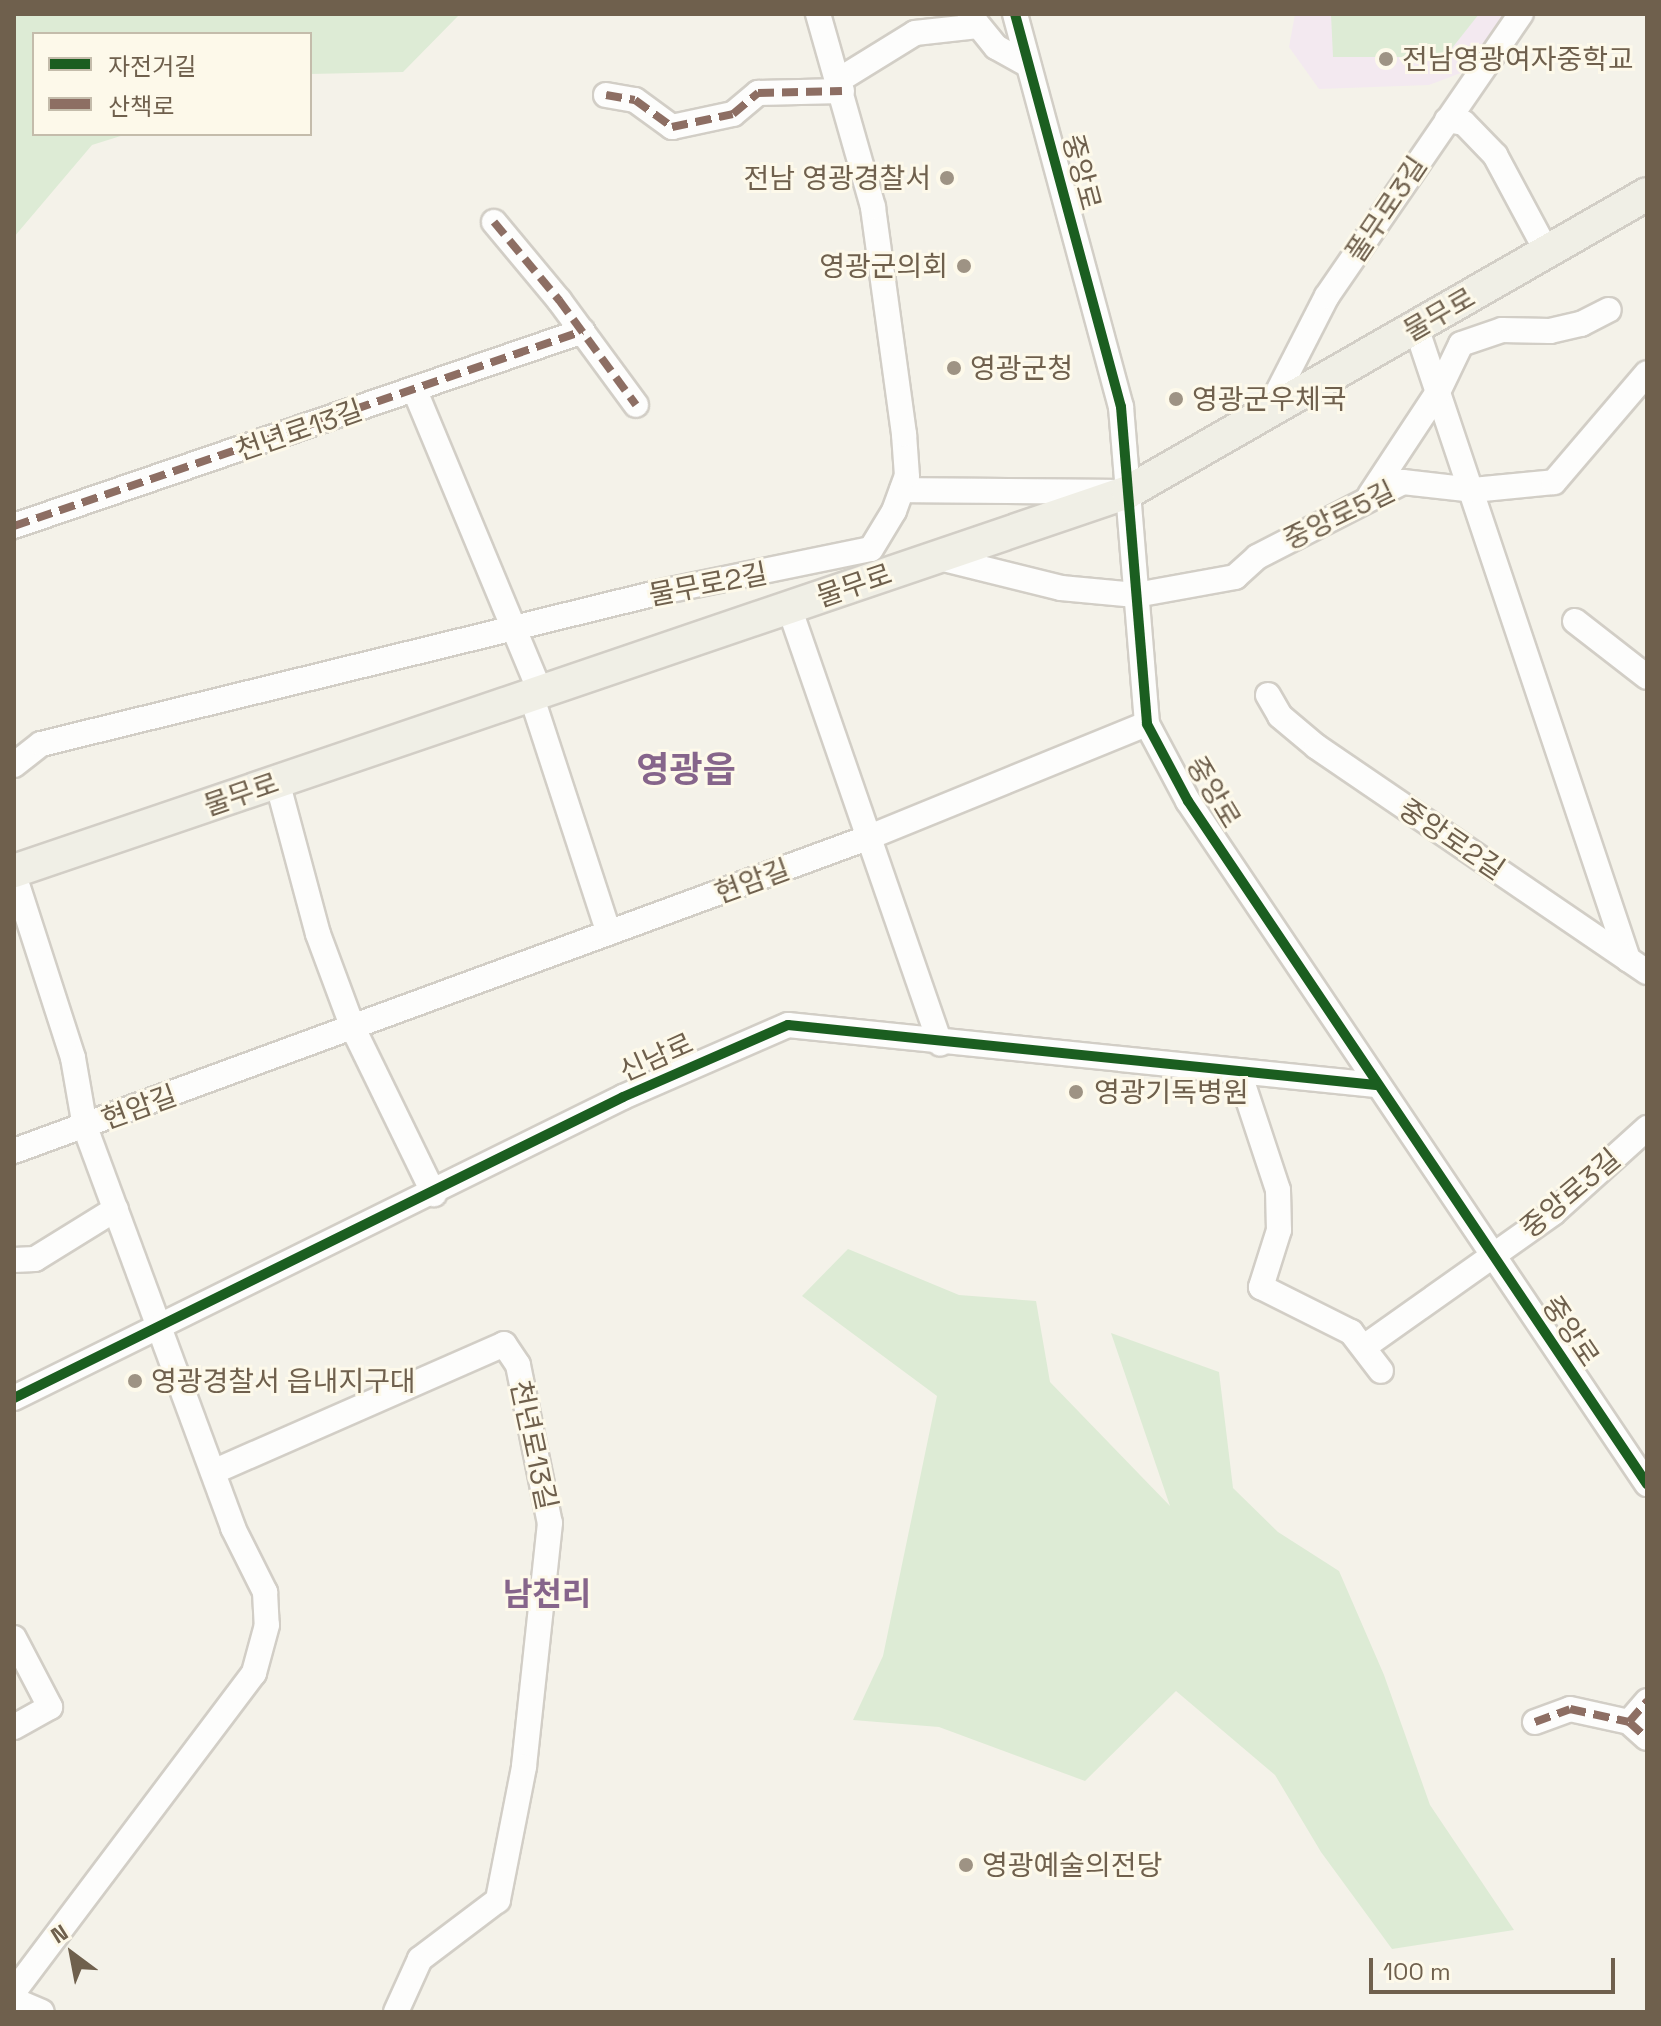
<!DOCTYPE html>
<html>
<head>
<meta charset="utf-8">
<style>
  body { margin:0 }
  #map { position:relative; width:1661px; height:2026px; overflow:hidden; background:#f4f2e9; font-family:"Space Grotesk","Noto Sans KR",sans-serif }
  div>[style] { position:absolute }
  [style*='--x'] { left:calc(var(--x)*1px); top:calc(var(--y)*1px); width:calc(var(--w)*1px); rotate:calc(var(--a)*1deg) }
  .education>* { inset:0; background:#f3e9f0 }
  .green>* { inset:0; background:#ddebd5 }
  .roads { filter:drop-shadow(2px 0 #d2cec6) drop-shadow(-2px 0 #d2cec6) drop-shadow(0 2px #d2cec6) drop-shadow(0 -2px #d2cec6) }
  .minor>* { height:24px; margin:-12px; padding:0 12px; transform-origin:12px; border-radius:12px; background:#fdfdfc }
  .major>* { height:32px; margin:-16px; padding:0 16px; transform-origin:16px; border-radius:16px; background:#f0efe6 }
  .quiet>* { height:8px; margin-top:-4px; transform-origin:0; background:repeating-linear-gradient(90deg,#8d6e63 0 16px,transparent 0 24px) }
  .cycleway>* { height:10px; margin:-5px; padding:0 5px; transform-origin:5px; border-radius:5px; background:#1b5e20 }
  .dots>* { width:22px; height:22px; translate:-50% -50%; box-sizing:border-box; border:4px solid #fdf9ea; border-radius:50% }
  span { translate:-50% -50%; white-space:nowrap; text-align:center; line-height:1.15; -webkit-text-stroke:6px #fdf9ea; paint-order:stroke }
  .poi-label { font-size:28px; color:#6f604d }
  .left { translate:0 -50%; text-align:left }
  .right { translate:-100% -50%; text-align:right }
  .street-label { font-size:28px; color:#6f604d }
  .quarter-label { font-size:32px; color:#86658b; font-weight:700 }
  .district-label { font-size:36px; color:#86658b; font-weight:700 }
  .frame { position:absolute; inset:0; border:16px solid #6f604d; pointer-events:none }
  .legend { position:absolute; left:32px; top:32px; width:280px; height:104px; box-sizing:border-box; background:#fdf9ea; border:2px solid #c4bcab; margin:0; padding:10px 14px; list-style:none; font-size:24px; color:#6f604d }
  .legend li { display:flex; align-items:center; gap:16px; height:40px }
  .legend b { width:40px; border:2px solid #c4bcab }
  .north { position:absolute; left:32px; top:1914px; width:80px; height:80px; -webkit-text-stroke:6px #fdf9ea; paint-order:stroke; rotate:328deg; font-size:22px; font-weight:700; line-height:32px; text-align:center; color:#6f604d }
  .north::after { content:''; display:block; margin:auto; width:28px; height:36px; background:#6f604d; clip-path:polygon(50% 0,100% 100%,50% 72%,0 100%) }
  .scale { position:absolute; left:1369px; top:1958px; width:246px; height:36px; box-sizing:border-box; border:4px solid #6f604d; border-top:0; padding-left:10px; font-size:24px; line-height:28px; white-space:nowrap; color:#6f604d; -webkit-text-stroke:6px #fdf9ea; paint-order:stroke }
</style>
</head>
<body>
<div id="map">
  <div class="education">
    <div style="clip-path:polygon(1295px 14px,1508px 14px,1466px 71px,1429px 85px,1319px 89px,1289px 47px)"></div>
  </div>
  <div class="green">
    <div style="clip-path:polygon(14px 14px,460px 14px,403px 72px,310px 74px,310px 34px,34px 34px,34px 134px,127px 134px,92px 145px,14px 237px)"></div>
    <div style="clip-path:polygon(1331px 14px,1479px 14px,1445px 57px,1333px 57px)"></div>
    <div style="clip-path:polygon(848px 1249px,959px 1295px,1036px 1301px,1050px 1382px,1170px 1506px,1111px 1333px,1219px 1372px,1233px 1488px,1278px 1532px,1339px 1571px,1384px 1675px,1430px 1805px,1514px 1930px,1392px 1949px,1321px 1852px,1275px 1775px,1176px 1691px,1085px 1781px,939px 1727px,853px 1720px,883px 1656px,937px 1396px,802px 1296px)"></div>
  </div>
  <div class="roads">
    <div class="minor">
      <div style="--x:1015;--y:14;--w:407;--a:74.9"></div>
      <div style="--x:1121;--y:407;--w:318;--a:85.3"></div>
      <div style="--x:1147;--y:724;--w:87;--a:62"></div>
      <div style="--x:1188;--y:801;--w:823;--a:56.1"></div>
      <div style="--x:970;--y:15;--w:41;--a:50.9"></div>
      <div style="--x:996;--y:47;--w:37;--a:29"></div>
      <div style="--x:839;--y:80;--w:89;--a:-31.7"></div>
      <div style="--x:915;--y:33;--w:63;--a:-6.3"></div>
      <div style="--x:606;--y:95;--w:29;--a:10"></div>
      <div style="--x:635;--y:100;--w:46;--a:36.1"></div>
      <div style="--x:672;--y:127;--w:62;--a:-12"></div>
      <div style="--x:733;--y:114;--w:33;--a:-40"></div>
      <div style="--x:758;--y:93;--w:84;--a:-1.4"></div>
      <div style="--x:1447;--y:120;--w:17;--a:10"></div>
      <div style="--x:1464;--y:123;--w:45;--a:45.9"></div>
      <div style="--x:1495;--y:155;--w:110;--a:61.8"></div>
      <div style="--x:494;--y:222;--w:102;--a:50.2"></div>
      <div style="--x:559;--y:300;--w:130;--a:53.7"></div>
      <div style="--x:1416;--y:327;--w:667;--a:71.46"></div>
      <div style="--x:415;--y:391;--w:326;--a:67.4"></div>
      <div style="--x:1267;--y:413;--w:131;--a:-62.9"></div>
      <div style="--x:1327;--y:296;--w:342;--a:-55.5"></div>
      <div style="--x:902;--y:490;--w:211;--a:0.5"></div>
      <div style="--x:1370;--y:495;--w:123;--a:-56.6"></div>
      <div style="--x:1438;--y:392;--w:53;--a:-64.4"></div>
      <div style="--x:1461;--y:344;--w:43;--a:-18.9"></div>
      <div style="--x:1502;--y:330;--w:48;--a:1.2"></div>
      <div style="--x:1550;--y:331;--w:32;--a:-13"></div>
      <div style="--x:1581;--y:324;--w:31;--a:-27"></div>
      <div style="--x:14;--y:526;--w:601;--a:-18.92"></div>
      <div style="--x:936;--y:557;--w:129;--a:13.9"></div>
      <div style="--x:1061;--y:588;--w:75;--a:5.3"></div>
      <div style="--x:1136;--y:595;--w:101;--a:-10.3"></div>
      <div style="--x:1235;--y:577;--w:30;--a:-42"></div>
      <div style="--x:1257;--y:557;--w:164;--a:-27.2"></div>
      <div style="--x:1403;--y:482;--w:70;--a:6.5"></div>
      <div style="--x:1473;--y:490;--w:81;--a:-5.6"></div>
      <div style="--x:1554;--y:482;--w:143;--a:-49.5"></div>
      <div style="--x:789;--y:607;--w:462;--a:70.9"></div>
      <div style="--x:1575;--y:621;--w:91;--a:37.9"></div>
      <div style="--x:531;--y:695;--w:250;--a:71.9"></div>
      <div style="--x:1268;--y:695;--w:24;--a:60"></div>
      <div style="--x:1280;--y:716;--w:48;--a:40"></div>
      <div style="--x:1317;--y:747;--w:399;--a:34.3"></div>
      <div style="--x:14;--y:765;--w:34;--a:-38"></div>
      <div style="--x:41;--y:744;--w:638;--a:-13.78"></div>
      <div style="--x:661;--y:592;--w:214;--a:-11.6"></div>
      <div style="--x:871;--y:549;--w:44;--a:-58.8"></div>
      <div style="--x:894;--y:511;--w:37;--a:-70"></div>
      <div style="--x:907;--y:476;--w:42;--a:-94.1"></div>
      <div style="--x:904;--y:434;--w:229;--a:-97.8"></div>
      <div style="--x:873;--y:207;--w:201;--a:-105.9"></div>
      <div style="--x:277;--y:781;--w:158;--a:75"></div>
      <div style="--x:318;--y:934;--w:100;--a:69.6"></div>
      <div style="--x:353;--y:1028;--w:185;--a:64"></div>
      <div style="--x:14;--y:875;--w:192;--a:72.1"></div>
      <div style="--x:73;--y:1058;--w:70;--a:80.1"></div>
      <div style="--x:85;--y:1127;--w:427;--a:69.7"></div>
      <div style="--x:233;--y:1528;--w:72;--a:63.4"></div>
      <div style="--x:265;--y:1592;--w:33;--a:87"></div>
      <div style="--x:267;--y:1625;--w:50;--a:105.2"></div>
      <div style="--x:254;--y:1673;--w:398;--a:127"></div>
      <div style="--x:1239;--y:1072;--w:124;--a:71.7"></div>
      <div style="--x:1278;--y:1190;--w:40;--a:88.6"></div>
      <div style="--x:1279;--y:1230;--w:60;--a:107.5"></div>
      <div style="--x:1261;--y:1287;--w:101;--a:26.6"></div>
      <div style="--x:1351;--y:1332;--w:49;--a:52.4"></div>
      <div style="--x:14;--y:1151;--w:909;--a:-20.15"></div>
      <div style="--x:867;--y:838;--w:302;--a:-22.2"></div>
      <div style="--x:14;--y:1260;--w:21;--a:-3"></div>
      <div style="--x:35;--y:1259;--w:95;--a:-31.7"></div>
      <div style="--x:1364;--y:1347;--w:232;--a:-35.3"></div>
      <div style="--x:1553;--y:1213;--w:127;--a:-42.1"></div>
      <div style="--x:14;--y:1398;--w:679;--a:-26.3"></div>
      <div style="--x:623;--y:1097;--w:180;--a:-23.6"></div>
      <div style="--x:788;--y:1025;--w:591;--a:5.83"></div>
      <div style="--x:213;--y:1472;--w:318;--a:-23.7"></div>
      <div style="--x:504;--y:1344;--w:25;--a:56"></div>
      <div style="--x:518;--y:1365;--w:161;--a:78.6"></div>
      <div style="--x:550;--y:1523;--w:245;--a:96.1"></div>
      <div style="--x:524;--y:1767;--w:136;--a:101.1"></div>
      <div style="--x:498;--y:1900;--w:98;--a:142.9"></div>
      <div style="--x:420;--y:1959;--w:58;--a:114.4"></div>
      <div style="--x:14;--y:1638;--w:78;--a:62.4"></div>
      <div style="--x:50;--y:1707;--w:41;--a:150.9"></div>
      <div style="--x:1535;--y:1722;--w:37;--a:-20"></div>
      <div style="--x:1570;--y:1709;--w:60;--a:12.4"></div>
      <div style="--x:1629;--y:1722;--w:24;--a:42"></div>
      <div style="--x:1629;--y:1722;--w:28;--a:-49"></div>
      <div style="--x:14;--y:2000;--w:30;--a:23"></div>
    </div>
    <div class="major">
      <div style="--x:14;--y:871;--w:1177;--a:-18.79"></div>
      <div style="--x:1128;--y:492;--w:598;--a:-29.86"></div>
    </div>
  </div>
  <div class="quiet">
    <div style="--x:606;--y:95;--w:29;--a:10"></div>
    <div style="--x:635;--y:100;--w:46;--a:36.1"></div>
    <div style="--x:672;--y:127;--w:62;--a:-12"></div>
    <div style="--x:733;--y:114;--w:33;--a:-40"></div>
    <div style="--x:758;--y:93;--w:84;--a:-1.4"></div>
    <div style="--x:494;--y:222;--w:102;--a:50.2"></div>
    <div style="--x:559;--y:300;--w:130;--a:53.7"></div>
    <div style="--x:14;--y:526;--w:601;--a:-18.92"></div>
    <div style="--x:1535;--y:1722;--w:37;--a:-20"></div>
    <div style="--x:1570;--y:1709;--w:60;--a:12.4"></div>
    <div style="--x:1629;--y:1722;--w:24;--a:42"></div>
    <div style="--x:1629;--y:1722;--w:28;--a:-49"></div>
  </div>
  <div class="cycleway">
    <div style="--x:1015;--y:14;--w:407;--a:74.9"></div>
    <div style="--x:1121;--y:407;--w:318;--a:85.3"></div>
    <div style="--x:1147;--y:724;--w:87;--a:62"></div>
    <div style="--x:1188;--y:801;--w:823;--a:56.1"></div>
    <div style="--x:14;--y:1398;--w:679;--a:-26.3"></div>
    <div style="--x:623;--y:1097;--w:180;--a:-23.6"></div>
    <div style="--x:788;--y:1025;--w:591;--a:5.83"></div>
  </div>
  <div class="dots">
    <div style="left:1386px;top:59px;background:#9e9384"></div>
    <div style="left:947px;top:178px;background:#9e9384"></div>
    <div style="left:964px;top:266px;background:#9e9384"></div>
    <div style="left:954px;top:368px;background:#9e9384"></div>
    <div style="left:1176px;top:399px;background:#9e9384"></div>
    <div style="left:1076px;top:1092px;background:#9e9384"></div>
    <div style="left:135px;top:1381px;background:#9e9384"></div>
    <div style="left:966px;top:1865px;background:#9e9384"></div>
  </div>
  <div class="poi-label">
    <span class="left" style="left:1402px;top:59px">전남영광여자중학교</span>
    <span class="right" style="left:931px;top:178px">전남 영광경찰서</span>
    <span class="right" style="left:948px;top:266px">영광군의회</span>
    <span class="left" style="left:970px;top:368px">영광군청</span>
    <span class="left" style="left:1192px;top:399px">영광군우체국</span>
    <span class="left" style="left:1094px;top:1092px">영광기독병원</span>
    <span class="left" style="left:151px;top:1381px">영광경찰서 읍내지구대</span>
    <span class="left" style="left:982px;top:1865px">영광예술의전당</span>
  </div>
  <div class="street-label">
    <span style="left:1082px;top:172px;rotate:75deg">중앙로</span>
    <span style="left:1386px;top:209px;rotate:-56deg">풀무로3길</span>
    <span style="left:1439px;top:314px;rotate:-30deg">물무로</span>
    <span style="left:299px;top:430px;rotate:-19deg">천년로13길</span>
    <span style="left:1339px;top:515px;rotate:-26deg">중앙로5길</span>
    <span style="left:708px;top:584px;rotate:-11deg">물무로2길</span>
    <span style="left:854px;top:585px;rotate:-19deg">물무로</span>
    <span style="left:1214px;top:792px;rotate:59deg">중앙로</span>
    <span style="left:241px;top:794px;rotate:-19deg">물무로</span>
    <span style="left:1452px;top:839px;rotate:34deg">중앙로2길</span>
    <span style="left:752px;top:881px;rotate:-20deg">현암길</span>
    <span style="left:656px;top:1057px;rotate:-24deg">신남로</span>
    <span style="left:139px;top:1107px;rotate:-20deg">현암길</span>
    <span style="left:1570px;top:1193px;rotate:-40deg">중앙로3길</span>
    <span style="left:1571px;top:1331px;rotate:56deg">중앙로</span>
    <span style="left:534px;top:1445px;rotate:78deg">천년로13길</span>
  </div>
  <div class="quarter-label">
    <span style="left:547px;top:1594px">남천리</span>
  </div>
  <div class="district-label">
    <span style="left:686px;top:771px">영광읍</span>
  </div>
  <div class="frame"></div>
  <ul class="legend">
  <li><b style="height:10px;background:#1b5e20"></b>자전거길</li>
  <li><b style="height:10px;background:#8d6e63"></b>산책로</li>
  </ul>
  <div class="north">N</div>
  <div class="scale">100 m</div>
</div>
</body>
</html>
